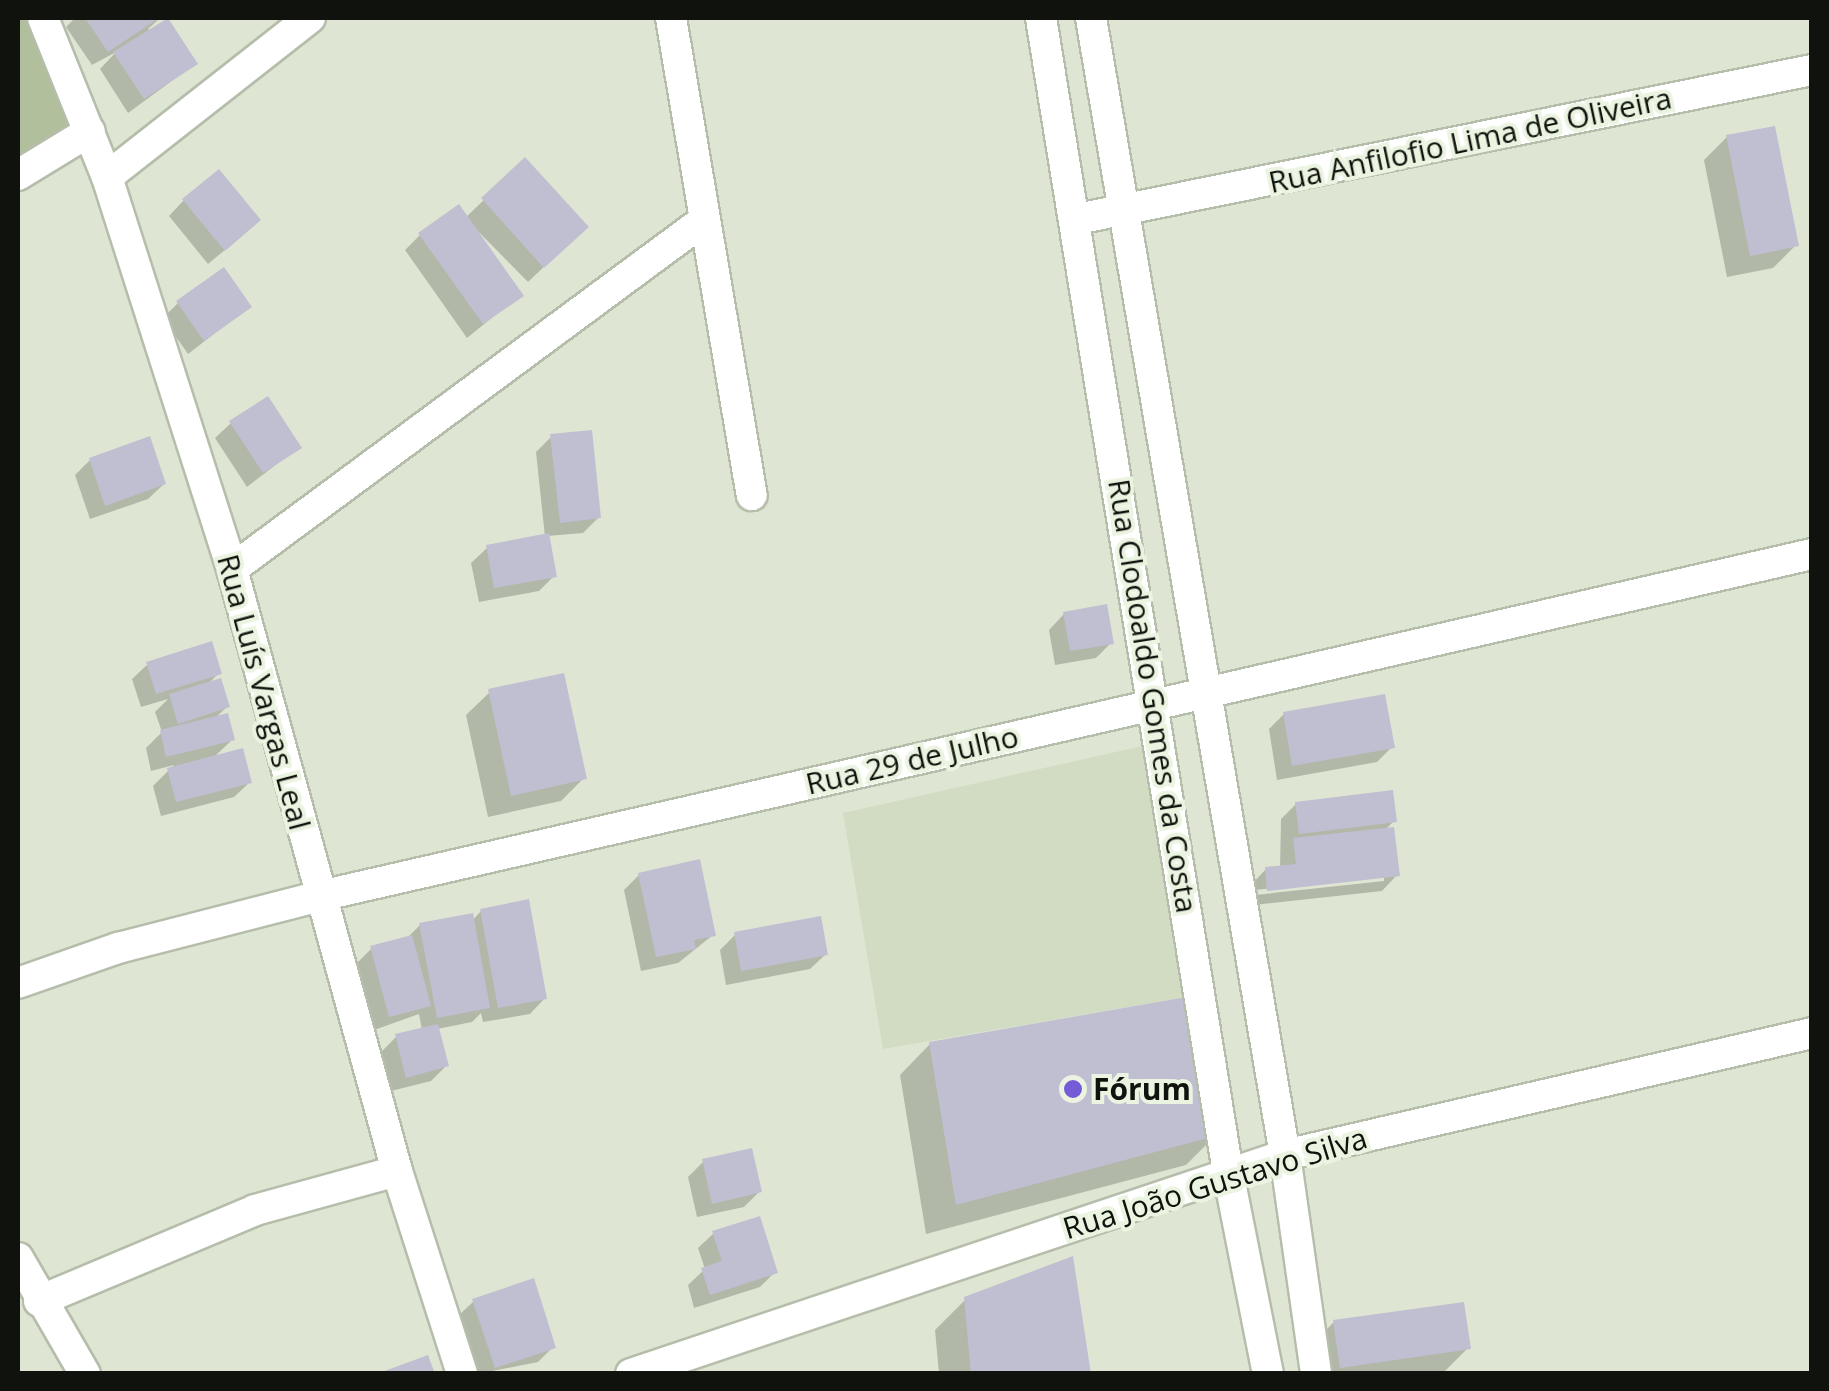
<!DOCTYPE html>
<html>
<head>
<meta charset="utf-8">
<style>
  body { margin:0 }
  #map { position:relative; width:1829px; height:1391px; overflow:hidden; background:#dee6d3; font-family:"Open Sans",sans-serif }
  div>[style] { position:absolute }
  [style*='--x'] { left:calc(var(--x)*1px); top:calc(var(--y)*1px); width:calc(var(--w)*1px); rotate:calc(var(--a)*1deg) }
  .built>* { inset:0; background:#d1dcc3 }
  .green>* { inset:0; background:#b1bf9d }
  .shadow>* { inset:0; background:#0003 }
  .building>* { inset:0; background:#c0bfd2 }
  .roads { filter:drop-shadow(2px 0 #b5bdab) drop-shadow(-2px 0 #b5bdab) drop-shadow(0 2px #b5bdab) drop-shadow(0 -2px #b5bdab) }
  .street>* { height:30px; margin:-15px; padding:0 15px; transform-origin:15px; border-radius:15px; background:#fff }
  .dots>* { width:28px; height:28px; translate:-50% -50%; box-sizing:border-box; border:5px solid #ebf3e1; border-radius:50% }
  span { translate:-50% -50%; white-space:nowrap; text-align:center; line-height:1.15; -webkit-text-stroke:8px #ebf3e1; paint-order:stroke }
  .street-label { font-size:30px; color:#10130d }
  .poi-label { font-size:30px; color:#10130d; font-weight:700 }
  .left { translate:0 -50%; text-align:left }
  .frame { position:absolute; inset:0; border:20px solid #10130d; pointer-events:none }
</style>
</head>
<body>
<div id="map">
  <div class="built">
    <div style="clip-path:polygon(1147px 745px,1192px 996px,883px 1049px,843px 813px)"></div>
  </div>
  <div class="green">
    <div style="clip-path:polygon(18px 18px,30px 18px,75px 133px,18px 167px)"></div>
  </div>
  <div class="shadow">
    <div style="clip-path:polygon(75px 18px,160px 18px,148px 29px,195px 64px,128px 113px,100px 69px,116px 52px,92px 65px,66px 27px)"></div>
    <div style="clip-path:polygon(1727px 137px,1796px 245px,1773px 268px,1727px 277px,1704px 160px)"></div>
    <div style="clip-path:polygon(525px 161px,570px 242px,528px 282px,466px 219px,520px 295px,467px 338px,405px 250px,420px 235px,465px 218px)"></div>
    <div style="clip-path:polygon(184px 200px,243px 235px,208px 264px,169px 216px)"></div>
    <div style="clip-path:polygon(178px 303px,249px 307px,188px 354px,163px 318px)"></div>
    <div style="clip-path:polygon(231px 423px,299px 447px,247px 487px,215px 438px)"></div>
    <div style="clip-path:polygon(551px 437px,599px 517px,583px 533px,547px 536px,554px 576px,539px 591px,479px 602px,471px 563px,487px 548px,545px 537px,536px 452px)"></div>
    <div style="clip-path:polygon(90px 460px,164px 484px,148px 499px,90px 519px,75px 475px)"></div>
    <div style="clip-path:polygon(1064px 614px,1111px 643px,1096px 658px,1055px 665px,1049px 630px)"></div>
    <div style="clip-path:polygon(148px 664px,219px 673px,208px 684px,227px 707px,214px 719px,232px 740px,213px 758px,250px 782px,234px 797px,161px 816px,153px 786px,174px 765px,151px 771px,146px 748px,162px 732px,155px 712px,168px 699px,141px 707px,132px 679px)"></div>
    <div style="clip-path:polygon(490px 692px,584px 778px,561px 801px,488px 817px,466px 715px)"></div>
    <div style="clip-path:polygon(1284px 714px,1392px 747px,1377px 762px,1277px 780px,1269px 729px)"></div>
    <div style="clip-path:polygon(evenodd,1296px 804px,1394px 821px,1384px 831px,1397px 875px,1382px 891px,1253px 905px,1251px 885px,1266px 869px,1280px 868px,1281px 819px,1296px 804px,1384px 876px,1384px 881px,1255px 895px,1255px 890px,1384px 876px)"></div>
    <div style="clip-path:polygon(639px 875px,713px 935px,678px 963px,641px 971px,624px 890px)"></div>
    <div style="clip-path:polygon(481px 911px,545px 998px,530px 1014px,483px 1022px,481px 1013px,472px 1022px,437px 1029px,446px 1066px,431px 1081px,391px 1091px,381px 1052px,396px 1037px,422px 1030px,419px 1014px,374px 1030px,356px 964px,372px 948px,406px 939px,420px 925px,472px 921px)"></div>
    <div style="clip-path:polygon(735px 935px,826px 954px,810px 969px,726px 985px,720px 950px)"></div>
    <div style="clip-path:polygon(930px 1044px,1216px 1135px,1186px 1165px,926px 1234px,900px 1075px)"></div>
    <div style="clip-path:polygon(704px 1161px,759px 1192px,744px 1207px,697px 1217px,688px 1177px)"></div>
    <div style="clip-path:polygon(714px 1233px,775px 1272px,760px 1287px,694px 1308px,688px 1285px,705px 1269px,698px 1248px)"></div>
    <div style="clip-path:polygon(966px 1299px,1088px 1374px,939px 1374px,935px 1330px)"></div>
    <div style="clip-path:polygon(474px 1301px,553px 1347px,538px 1362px,477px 1374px,458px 1316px)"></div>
    <div style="clip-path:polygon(1334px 1322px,1468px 1348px,1445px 1371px,1315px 1374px,1311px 1345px)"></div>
  </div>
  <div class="building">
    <div style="clip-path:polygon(85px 18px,159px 18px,108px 52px)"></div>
    <div style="clip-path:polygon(168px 18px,198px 64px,144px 99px,113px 52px)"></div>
    <div style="clip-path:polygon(1775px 126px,1799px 246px,1750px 256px,1726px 135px)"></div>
    <div style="clip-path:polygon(525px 157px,589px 227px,544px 268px,481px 198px)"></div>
    <div style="clip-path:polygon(219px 169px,261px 220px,225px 251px,182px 199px)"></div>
    <div style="clip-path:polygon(459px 204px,524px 296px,483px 324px,418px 233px)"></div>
    <div style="clip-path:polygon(224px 267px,252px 307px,204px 341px,176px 301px)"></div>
    <div style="clip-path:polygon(268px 396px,302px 448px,263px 473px,229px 421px)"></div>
    <div style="clip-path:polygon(592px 430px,601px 518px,560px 523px,550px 434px)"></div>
    <div style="clip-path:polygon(150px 436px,166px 484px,105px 506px,89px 458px)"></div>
    <div style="clip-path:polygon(549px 533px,557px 577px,494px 588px,486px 545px)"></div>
    <div style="clip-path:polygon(1107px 604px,1114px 644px,1070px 651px,1063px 612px)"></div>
    <div style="clip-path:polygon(212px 641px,222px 674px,156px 694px,146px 662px)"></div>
    <div style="clip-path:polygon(564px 673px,587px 779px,511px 796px,488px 689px)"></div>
    <div style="clip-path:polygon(221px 678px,230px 707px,178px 724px,169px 694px)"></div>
    <div style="clip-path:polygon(1385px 694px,1395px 748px,1292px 766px,1283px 712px)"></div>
    <div style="clip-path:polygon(228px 713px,235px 740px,166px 757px,160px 730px)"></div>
    <div style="clip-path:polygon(243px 748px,252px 783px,176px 802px,167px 768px)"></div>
    <div style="clip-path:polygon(1393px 790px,1397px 822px,1299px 834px,1295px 802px)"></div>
    <div style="clip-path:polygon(1394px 827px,1400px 876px,1267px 891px,1265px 867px,1296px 864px,1293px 838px)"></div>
    <div style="clip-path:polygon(700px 859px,716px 936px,694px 940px,696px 949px,656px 957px,638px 873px)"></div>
    <div style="clip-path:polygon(529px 899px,547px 999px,498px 1008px,480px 909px)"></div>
    <div style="clip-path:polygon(473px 913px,490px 1008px,437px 1018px,419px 923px)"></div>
    <div style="clip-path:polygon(821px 916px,828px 955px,741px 971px,734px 932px)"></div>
    <div style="clip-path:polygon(412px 935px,431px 1006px,389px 1017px,370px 946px)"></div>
    <div style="clip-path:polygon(1192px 996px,1219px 1135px,956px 1205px,929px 1042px)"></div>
    <div style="clip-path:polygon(438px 1024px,449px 1066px,406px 1078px,395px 1034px)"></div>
    <div style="clip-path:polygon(752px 1148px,762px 1192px,712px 1204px,702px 1159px)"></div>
    <div style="clip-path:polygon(760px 1216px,778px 1273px,710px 1295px,701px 1268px,722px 1261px,712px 1231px)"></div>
    <div style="clip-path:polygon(1073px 1256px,1091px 1374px,971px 1374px,964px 1297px)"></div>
    <div style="clip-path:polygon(534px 1278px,556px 1348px,495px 1368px,472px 1299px)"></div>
    <div style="clip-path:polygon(1464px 1302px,1471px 1349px,1340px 1368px,1333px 1320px)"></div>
    <div style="clip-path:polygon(428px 1355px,435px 1374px,380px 1374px,379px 1373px)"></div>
  </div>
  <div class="roads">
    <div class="street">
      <div style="--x:43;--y:18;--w:171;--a:68.1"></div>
      <div style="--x:107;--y:177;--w:411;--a:72.3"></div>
      <div style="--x:232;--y:569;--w:624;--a:74.67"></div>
      <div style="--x:397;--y:1171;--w:213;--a:72.2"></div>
      <div style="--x:671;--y:18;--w:484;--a:80.4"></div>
      <div style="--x:1041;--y:18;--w:1169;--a:80.8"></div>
      <div style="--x:1228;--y:1172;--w:206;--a:78.8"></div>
      <div style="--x:1091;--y:18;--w:1153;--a:80.32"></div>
      <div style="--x:1285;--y:1155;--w:221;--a:81.9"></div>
      <div style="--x:18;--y:175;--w:84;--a:-31.4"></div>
      <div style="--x:107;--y:177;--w:258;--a:-38.1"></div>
      <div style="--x:1077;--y:219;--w:750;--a:-11.46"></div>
      <div style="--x:232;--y:569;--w:586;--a:-36.46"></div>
      <div style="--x:18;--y:983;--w:106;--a:-19.3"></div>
      <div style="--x:118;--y:948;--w:209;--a:-14.4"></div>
      <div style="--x:320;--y:896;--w:1531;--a:-12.91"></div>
      <div style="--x:18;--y:1258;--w:134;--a:60"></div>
      <div style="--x:39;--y:1301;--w:234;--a:-22.8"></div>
      <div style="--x:255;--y:1210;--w:147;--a:-15.4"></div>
      <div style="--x:631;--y:1374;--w:690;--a:-18.51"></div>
      <div style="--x:1285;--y:1155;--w:541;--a:-13.03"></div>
    </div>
  </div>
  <div class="dots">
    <div style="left:1073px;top:1089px;background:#745cd7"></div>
  </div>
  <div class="street-label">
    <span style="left:1470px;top:140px;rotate:-12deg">Rua Anfilofio Lima de Oliveira</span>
    <span style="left:264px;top:692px;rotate:75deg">Rua Luís Vargas Leal</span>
    <span style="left:1153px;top:696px;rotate:81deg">Rua Clodoaldo Gomes da Costa</span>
    <span style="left:912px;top:760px;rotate:-13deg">Rua 29 de Julho</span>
    <span style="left:1215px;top:1183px;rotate:-17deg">Rua João Gustavo Silva</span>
  </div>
  <div class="poi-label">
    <span class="left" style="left:1093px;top:1089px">Fórum</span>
  </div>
  <div class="frame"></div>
</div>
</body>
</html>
